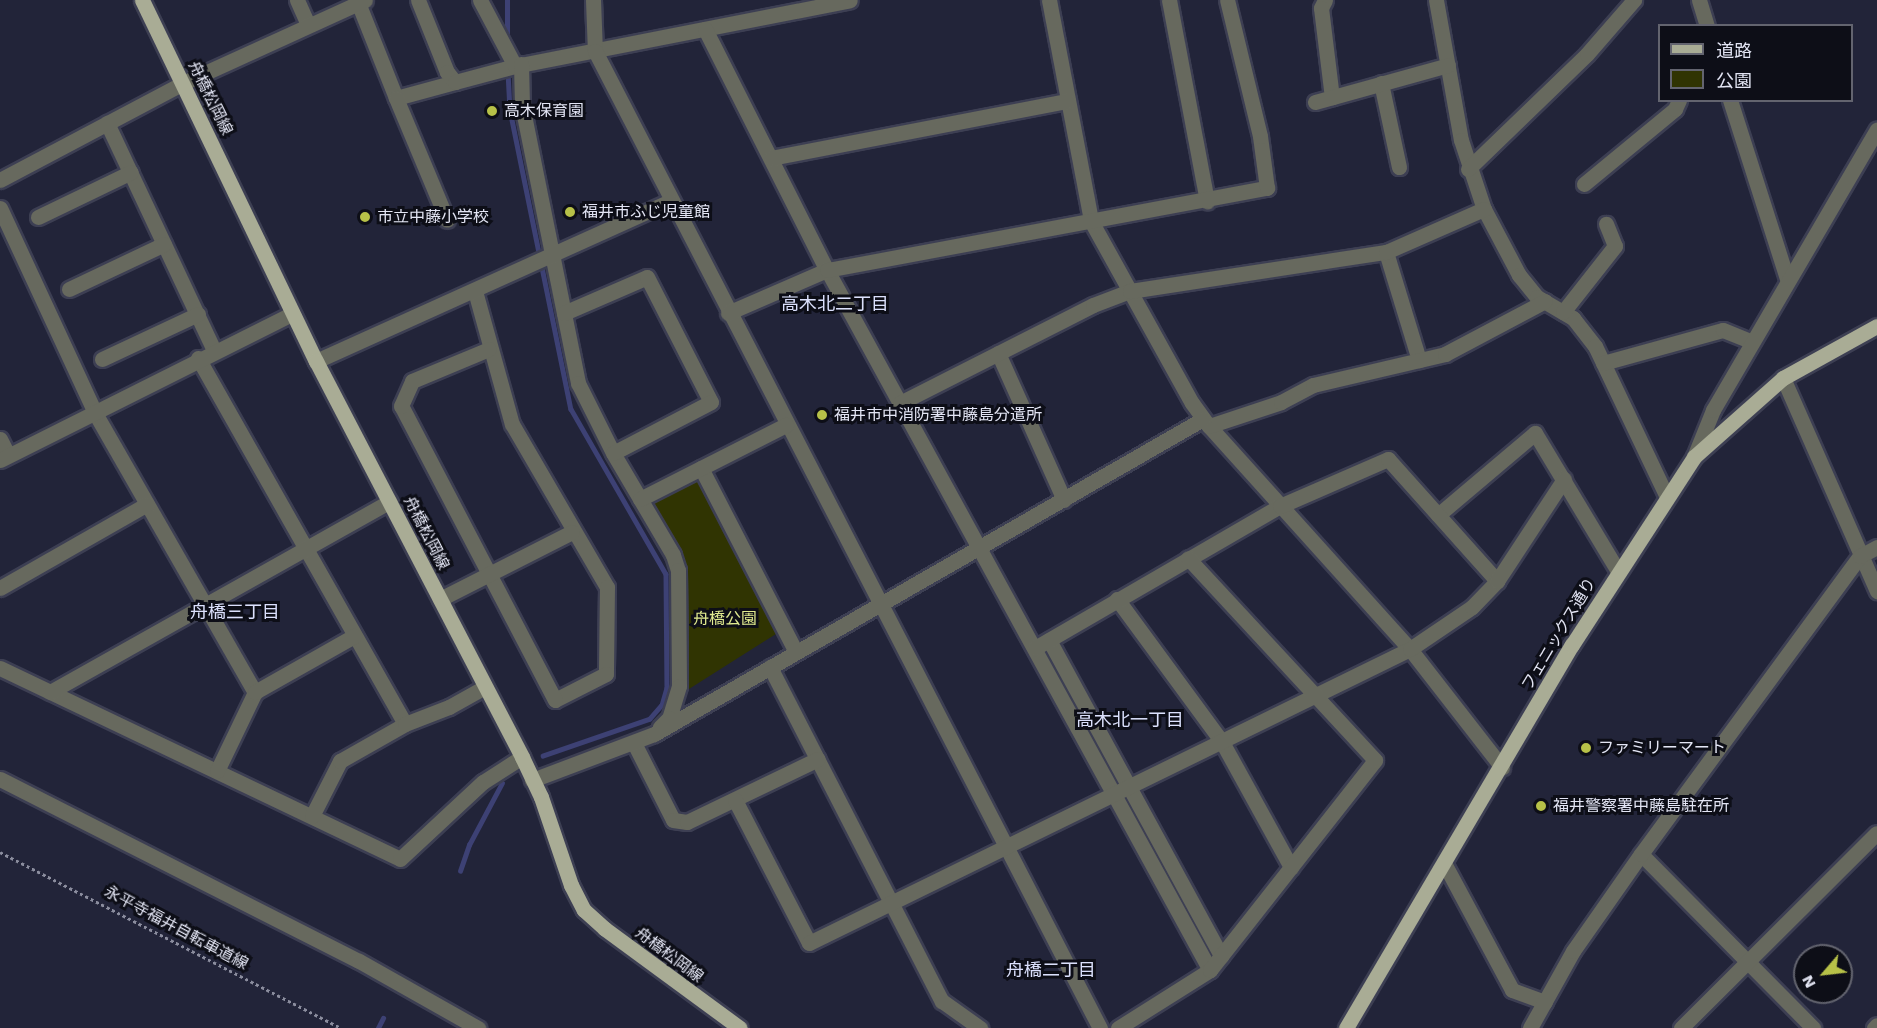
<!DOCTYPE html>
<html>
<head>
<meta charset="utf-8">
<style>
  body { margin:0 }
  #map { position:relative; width:1877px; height:1028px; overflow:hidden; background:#222439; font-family:"Work Sans","Noto Sans JP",sans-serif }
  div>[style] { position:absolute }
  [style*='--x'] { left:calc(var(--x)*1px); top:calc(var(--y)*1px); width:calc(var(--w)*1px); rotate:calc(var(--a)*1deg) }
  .green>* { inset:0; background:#303402 }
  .stream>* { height:4.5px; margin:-2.25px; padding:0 2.25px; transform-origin:2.25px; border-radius:2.25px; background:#3d4174 }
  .path>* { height:3px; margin-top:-1.5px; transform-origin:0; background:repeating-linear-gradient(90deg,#8b8d9e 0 3px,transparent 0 6px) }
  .roads { filter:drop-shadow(2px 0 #3d3f53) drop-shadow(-2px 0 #3d3f53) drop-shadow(0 2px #3d3f53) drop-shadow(0 -2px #3d3f53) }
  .minor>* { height:15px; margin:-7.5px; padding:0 7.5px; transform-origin:7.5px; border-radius:7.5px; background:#67695e }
  .major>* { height:15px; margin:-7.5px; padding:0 7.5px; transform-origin:7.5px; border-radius:7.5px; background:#a9ac95 }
  .dots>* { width:16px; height:16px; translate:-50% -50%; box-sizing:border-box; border:3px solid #0d0e17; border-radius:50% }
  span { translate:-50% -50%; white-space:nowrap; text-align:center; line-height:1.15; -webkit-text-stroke:6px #0d0e17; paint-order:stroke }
  .street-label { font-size:16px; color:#e3e5f4 }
  .poi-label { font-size:16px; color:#e3e5f4 }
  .left { translate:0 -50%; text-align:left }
  .park-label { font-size:16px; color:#e0ea8f }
  .neighbourhood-label { font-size:18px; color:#dbe0fc }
  .legend { position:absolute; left:1658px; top:24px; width:195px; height:78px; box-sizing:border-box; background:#0d0e17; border:2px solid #63646f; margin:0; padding:8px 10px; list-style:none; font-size:18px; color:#e3e5f4 }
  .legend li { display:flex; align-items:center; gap:12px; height:30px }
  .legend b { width:30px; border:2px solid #63646f }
  .north { position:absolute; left:1793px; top:944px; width:60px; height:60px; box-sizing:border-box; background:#0d0e17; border:2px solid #63646f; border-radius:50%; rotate:242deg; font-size:16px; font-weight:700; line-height:24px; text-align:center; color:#e3e5f4 }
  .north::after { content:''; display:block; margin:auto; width:21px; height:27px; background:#b7c148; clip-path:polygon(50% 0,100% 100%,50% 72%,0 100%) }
</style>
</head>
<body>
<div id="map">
  <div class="green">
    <div style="clip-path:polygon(699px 476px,776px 634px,689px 689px,683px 663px,683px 573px,652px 501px)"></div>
  </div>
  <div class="stream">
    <div style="--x:507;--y:39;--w:39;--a:-90"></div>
    <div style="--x:508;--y:72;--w:38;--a:87"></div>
    <div style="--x:510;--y:110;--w:305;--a:78.5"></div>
    <div style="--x:571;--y:409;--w:190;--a:60.1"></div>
    <div style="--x:666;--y:574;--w:114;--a:89.5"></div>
    <div style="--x:667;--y:688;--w:18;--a:106"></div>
    <div style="--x:662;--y:705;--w:18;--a:131"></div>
    <div style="--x:650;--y:719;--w:113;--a:160.9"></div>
    <div style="--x:460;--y:871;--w:28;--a:-71"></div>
    <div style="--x:469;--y:845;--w:70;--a:-62"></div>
    <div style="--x:378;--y:1028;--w:11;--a:-63"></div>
  </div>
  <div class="path">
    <div style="--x:0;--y:852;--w:384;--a:27.3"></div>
  </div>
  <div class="roads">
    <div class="minor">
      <div style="--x:297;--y:0;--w:27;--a:66"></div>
      <div style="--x:357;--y:0;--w:105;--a:68.3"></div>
      <div style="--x:396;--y:98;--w:61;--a:-15.2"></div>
      <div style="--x:418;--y:0;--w:78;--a:68.1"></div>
      <div style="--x:447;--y:72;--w:13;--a:51"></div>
      <div style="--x:455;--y:82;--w:62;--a:-14.9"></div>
      <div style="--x:515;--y:66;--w:341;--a:-11.1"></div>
      <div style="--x:480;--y:0;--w:75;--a:62.1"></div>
      <div style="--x:593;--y:0;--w:51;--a:87.8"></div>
      <div style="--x:595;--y:51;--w:1100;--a:62.67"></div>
      <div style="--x:1049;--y:0;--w:225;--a:79.2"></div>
      <div style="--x:1091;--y:221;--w:208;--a:61"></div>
      <div style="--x:1192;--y:403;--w:29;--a:54"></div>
      <div style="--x:1209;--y:426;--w:300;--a:48"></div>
      <div style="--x:1410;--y:649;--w:150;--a:52.1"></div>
      <div style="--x:1169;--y:0;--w:205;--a:79.3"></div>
      <div style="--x:1325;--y:0;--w:9;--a:117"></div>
      <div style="--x:1321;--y:8;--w:90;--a:83"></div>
      <div style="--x:1436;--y:0;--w:142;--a:79.9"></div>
      <div style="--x:1461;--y:140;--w:73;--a:71.6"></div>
      <div style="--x:1484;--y:209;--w:75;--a:62.1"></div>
      <div style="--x:1519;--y:275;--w:28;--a:51"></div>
      <div style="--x:1537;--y:297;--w:42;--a:30.3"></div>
      <div style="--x:1573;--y:318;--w:36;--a:52"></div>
      <div style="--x:1595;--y:346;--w:167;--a:64.5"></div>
      <div style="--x:1699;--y:0;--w:27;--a:73"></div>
      <div style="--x:705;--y:29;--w:270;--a:63.2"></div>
      <div style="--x:827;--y:270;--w:798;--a:61.32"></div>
      <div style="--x:521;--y:64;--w:41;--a:88.6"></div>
      <div style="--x:522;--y:105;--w:284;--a:78.6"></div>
      <div style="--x:578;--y:383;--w:78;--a:63.4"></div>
      <div style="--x:613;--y:453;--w:118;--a:59.5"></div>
      <div style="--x:673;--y:555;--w:16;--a:72"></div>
      <div style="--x:678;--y:570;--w:116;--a:89.5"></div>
      <div style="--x:679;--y:686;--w:34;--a:107"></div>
      <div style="--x:669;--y:718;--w:13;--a:135"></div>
      <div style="--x:1381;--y:83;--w:86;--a:77.9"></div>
      <div style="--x:396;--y:98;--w:132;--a:67.3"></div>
      <div style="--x:1730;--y:100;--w:188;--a:72.3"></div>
      <div style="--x:1315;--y:102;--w:138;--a:-15.5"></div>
      <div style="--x:107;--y:123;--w:251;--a:64.8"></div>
      <div style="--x:771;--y:158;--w:302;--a:-10.9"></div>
      <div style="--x:1468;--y:169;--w:165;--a:-44"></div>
      <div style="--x:1587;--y:54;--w:72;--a:-49"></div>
      <div style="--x:0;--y:180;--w:207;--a:-27.9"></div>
      <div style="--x:183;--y:83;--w:200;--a:-24.5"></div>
      <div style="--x:1584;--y:184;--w:118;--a:-39.5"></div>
      <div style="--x:1675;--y:109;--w:10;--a:-66"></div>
      <div style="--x:0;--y:208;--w:226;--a:65.1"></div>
      <div style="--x:95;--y:413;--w:322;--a:60.2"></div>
      <div style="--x:38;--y:217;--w:103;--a:-25.8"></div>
      <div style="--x:1386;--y:252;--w:113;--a:73"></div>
      <div style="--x:69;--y:289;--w:105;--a:-25.3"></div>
      <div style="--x:475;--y:291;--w:138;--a:74.5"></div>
      <div style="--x:512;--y:424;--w:189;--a:59.8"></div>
      <div style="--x:607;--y:587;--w:87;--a:90.7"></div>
      <div style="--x:606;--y:674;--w:57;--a:153"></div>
      <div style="--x:555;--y:700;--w:332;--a:-117.6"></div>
      <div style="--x:401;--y:406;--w:27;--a:-66"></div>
      <div style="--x:412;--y:381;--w:83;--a:-22.6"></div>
      <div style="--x:1563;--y:312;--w:84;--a:-51.8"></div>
      <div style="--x:1615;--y:246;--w:24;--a:-112"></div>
      <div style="--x:564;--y:313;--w:90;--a:-23.4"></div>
      <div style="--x:647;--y:277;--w:140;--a:62.9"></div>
      <div style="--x:711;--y:402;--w:110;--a:152.5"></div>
      <div style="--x:728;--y:313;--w:108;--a:-23.5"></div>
      <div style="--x:827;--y:270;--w:448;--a:-10.6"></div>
      <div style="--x:1267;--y:188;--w:52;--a:-97.7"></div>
      <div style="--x:1260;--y:136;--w:140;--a:-103.6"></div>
      <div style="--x:998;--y:353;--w:161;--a:65.8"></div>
      <div style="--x:198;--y:358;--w:420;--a:60.5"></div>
      <div style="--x:102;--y:359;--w:106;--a:-25.1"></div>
      <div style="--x:316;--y:361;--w:389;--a:-24.3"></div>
      <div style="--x:1603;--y:363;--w:124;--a:-15.4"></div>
      <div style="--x:1723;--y:330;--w:31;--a:22"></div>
      <div style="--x:1783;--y:378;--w:233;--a:66.2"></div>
      <div style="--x:900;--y:403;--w:216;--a:-26.9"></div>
      <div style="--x:1093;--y:305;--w:40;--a:-21"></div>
      <div style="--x:1130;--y:291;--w:259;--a:-8.7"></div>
      <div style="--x:1386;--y:252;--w:107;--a:-23.7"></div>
      <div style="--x:1209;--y:426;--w:76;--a:-18.4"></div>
      <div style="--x:1281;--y:402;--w:36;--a:-28"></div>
      <div style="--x:1313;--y:385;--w:136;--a:-13.2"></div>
      <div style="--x:1445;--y:354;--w:113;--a:-27.9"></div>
      <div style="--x:0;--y:439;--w:18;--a:63"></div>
      <div style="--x:1694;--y:457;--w:51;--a:-68"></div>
      <div style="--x:1713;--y:410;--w:325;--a:-59.7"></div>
      <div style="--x:0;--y:460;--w:326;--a:-26.6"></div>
      <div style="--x:701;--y:468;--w:207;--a:62.7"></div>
      <div style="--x:640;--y:499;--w:164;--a:-26.9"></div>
      <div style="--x:1438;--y:515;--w:127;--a:-40.2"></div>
      <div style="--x:1535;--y:433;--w:161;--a:59"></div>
      <div style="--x:0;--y:588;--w:169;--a:-29.7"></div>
      <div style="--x:440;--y:599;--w:148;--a:-26.9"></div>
      <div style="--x:1117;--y:599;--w:177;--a:53.7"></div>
      <div style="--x:1222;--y:742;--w:143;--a:61.1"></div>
      <div style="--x:1049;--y:640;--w:360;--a:61.4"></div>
      <div style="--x:1035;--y:648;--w:283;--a:-30.1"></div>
      <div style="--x:1280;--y:506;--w:118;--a:-23.5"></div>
      <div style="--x:1388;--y:459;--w:164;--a:48.2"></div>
      <div style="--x:770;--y:667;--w:376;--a:62.8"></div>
      <div style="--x:942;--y:1001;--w:47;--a:35.4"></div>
      <div style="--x:0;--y:668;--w:443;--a:25.5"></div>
      <div style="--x:400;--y:859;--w:113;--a:-42.9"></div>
      <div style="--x:483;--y:782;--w:46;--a:-32.7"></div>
      <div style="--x:50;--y:692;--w:389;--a:-29.3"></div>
      <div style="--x:634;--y:743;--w:86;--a:63.1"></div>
      <div style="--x:673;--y:820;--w:14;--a:8"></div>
      <div style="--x:687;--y:822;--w:145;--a:-25.7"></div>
      <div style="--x:217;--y:771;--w:88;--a:-64.3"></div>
      <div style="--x:255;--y:692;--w:114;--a:-29.5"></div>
      <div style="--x:0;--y:779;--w:402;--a:26.9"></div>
      <div style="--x:359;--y:961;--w:137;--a:29.4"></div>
      <div style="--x:532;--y:780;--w:130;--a:-20.7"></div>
      <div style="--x:654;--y:734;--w:633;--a:-29.85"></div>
      <div style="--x:735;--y:800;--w:161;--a:62.6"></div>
      <div style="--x:809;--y:943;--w:669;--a:-26.07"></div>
      <div style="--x:1410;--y:649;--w:75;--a:-34.1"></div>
      <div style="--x:1472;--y:607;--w:36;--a:-46"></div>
      <div style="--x:1497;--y:581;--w:122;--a:-56.7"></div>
      <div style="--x:312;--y:816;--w:62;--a:-63"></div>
      <div style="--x:340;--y:761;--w:75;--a:-29.6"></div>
      <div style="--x:405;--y:724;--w:47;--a:-21.1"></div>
      <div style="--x:449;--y:707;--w:41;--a:-29.1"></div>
      <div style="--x:1641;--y:854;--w:245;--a:45.3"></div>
      <div style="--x:1444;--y:863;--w:144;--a:61.8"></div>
      <div style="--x:1512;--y:990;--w:35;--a:20"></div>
      <div style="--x:1118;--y:1028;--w:109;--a:-32.2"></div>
      <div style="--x:1210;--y:970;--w:267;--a:-51.8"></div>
      <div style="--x:1375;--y:760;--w:275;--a:-132.8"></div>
      <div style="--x:1530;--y:1028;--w:88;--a:-60.8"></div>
      <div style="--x:1573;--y:951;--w:118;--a:-55"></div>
      <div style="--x:1641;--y:854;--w:370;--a:-53.7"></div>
      <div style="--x:1860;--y:556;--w:19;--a:-28"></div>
      <div style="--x:1681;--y:1028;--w:276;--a:-44.9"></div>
      <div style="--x:1874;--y:1028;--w:4;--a:-45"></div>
    </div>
    <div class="major">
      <div style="--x:142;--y:0;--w:401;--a:64.3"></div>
      <div style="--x:316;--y:361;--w:446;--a:62.5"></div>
      <div style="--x:522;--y:757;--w:44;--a:64.6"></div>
      <div style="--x:541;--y:797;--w:93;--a:71.2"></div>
      <div style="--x:571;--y:885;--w:28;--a:63"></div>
      <div style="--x:584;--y:910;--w:28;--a:42"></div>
      <div style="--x:605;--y:929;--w:167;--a:36.3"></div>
      <div style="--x:1346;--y:1028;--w:445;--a:-59.5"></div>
      <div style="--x:1572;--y:645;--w:224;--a:-57"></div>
      <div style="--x:1694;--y:457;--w:119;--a:-41.6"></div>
      <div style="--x:1783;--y:378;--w:107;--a:-29"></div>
    </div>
  </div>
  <div class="dots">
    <div style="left:492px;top:111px;background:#b7c148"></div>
    <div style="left:570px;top:212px;background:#b7c148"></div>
    <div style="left:365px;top:217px;background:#b7c148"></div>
    <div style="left:822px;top:415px;background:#b7c148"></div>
    <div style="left:1586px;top:748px;background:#b7c148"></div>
    <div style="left:1541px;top:806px;background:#b7c148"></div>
  </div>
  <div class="street-label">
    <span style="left:210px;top:98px;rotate:64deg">舟橋松岡線</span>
    <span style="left:426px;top:533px;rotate:63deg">舟橋松岡線</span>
    <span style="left:1559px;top:634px;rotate:-59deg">フェニックス通り</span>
    <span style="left:176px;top:928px;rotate:28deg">永平寺福井自転車道線</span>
    <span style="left:669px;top:955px;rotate:37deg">舟橋松岡線</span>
  </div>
  <div class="poi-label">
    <span class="left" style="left:504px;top:111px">高木保育園</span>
    <span class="left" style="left:582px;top:212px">福井市ふじ児童館</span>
    <span class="left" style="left:377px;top:217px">市立中藤小学校</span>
    <span class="left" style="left:834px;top:415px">福井市中消防署中藤島分遣所</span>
    <span class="left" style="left:1598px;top:748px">ファミリーマート</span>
    <span class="left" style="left:1553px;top:806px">福井警察署中藤島駐在所</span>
  </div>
  <div class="park-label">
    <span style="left:725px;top:619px">舟橋公園</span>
  </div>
  <div class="neighbourhood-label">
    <span style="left:835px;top:304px">高木北二丁目</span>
    <span style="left:235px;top:612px">舟橋三丁目</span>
    <span style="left:1130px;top:720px">高木北一丁目</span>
    <span style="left:1051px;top:970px">舟橋二丁目</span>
  </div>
  <ul class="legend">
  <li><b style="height:8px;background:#a9ac95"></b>道路</li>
  <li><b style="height:16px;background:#303402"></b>公園</li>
  </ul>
  <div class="north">N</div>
</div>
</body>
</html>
